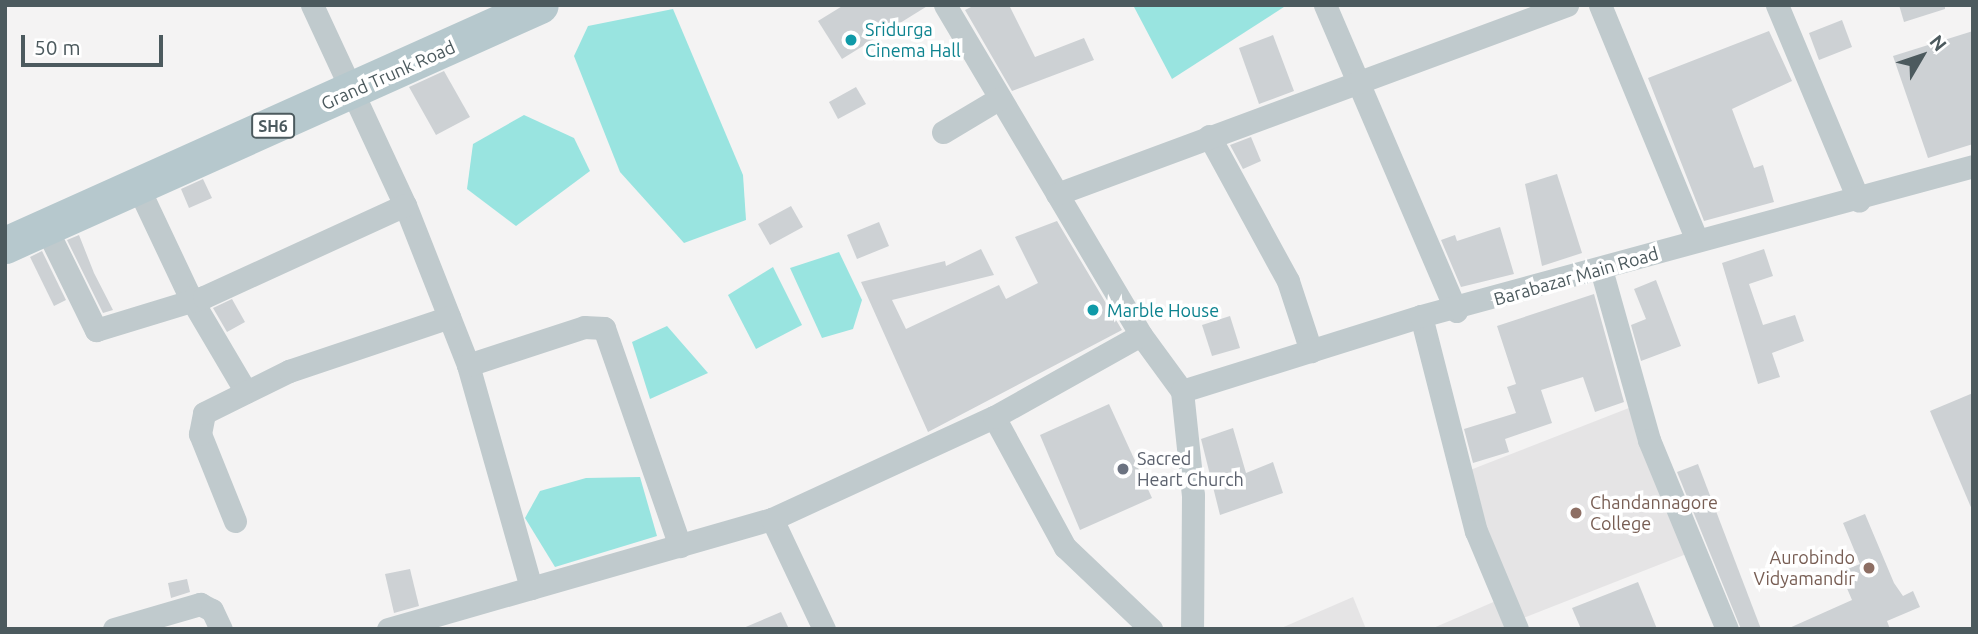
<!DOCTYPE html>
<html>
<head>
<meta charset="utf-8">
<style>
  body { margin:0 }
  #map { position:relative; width:1978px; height:634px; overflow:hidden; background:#f4f3f3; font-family:Ubuntu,sans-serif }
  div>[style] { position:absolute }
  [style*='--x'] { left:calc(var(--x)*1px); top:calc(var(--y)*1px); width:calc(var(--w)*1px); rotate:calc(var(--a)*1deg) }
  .education>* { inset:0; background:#e5e4e5 }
  .water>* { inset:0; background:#99e4e0 }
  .building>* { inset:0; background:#cdd1d4 }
  .street>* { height:23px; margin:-11.5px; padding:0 11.5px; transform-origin:11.5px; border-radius:11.5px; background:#c0cacd }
  .primary>* { height:37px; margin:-18.5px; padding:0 18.5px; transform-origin:18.5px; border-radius:18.5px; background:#b6c8cd }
  .dots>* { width:19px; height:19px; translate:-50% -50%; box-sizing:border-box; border:4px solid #fff; border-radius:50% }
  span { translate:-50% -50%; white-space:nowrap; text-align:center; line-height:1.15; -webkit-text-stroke:7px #fff; paint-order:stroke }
  .shield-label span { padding:2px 5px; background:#fff; border:2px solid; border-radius:5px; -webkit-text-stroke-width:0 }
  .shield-label { font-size:16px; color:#4c5a5e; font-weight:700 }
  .culture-label { font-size:18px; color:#0d838f }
  .left { translate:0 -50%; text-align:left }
  .street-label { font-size:18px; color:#4c5a5e }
  .worship-label { font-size:18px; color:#5b616d }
  .education-label { font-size:18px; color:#785e54 }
  .right { translate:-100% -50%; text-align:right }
  .frame { position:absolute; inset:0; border:7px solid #4c5a5e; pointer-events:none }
  .north { position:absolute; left:1887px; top:21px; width:70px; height:70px; -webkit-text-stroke:5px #fff; paint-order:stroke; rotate:51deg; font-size:19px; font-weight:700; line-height:28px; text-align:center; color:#4c5a5e }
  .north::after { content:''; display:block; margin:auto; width:24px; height:32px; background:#4c5a5e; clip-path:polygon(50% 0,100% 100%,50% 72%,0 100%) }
  .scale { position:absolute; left:21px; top:35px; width:142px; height:32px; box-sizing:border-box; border:4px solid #4c5a5e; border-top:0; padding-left:9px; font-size:21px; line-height:24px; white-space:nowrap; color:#4c5a5e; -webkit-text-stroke:5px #fff; paint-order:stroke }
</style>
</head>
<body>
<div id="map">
  <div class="education">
    <div style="clip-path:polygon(1634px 406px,1689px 553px,1508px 624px,1509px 629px,1431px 629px,1498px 600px,1465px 472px)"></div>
    <div style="clip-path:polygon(1353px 597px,1366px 629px,1279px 629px)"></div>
  </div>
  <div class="water">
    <div style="clip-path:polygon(1133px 5px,1287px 5px,1172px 79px)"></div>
    <div style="clip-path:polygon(673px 9px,743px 175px,746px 220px,684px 243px,620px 172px,574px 56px,588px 26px)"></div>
    <div style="clip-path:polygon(524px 115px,574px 138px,590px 171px,516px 226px,467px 189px,473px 144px)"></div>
    <div style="clip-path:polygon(839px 252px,862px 300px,853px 329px,822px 338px,790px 268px)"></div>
    <div style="clip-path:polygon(773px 267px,802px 325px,756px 349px,728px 295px)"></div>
    <div style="clip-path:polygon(667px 326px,708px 373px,650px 399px,632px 342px)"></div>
    <div style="clip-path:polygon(640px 477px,657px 536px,555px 567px,525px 518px,540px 491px,586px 478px)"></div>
  </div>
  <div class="building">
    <div style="clip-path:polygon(844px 5px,929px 5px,842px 59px,818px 21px)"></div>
    <div style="clip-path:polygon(975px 5px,1009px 5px,1035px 57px,1084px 38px,1094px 60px,1012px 91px,965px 10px)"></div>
    <div style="clip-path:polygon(1899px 5px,1945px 5px,1945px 9px,1904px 22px)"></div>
    <div style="clip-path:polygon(1842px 20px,1852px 47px,1819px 60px,1809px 33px)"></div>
    <div style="clip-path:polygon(1769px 31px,1792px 81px,1732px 109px,1754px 168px,1763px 165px,1774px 202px,1704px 221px,1648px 78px)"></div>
    <div style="clip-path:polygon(1973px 31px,1973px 144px,1928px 158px,1893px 56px)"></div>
    <div style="clip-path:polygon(1273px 35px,1294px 91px,1259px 104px,1239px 48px)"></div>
    <div style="clip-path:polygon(444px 71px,470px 117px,436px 135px,409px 87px)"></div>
    <div style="clip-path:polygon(856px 87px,866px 104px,838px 119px,829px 102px)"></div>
    <div style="clip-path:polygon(1251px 137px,1261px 161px,1243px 169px,1230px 145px)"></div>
    <div style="clip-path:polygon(1557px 174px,1582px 253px,1542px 266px,1525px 184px)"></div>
    <div style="clip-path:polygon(203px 179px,212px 198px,189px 208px,181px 189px)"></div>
    <div style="clip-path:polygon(791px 206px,803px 227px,770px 245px,758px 224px)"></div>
    <div style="clip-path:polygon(1057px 221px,1122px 330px,928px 432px,861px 282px,945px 261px,946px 266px,981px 249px,994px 275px,892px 300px,906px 329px,999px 285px,1006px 299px,1038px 283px,1015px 237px)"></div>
    <div style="clip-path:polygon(879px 222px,889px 246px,857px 259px,847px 235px)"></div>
    <div style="clip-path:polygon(1500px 227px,1514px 274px,1461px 287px,1441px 240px,1455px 235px,1457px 241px)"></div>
    <div style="clip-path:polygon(79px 235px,94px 273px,113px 310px,103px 313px,67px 240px)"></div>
    <div style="clip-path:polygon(1764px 249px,1773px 276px,1749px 284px,1763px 325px,1795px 315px,1804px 341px,1772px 353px,1780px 377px,1758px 384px,1722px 263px)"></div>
    <div style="clip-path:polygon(42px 251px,66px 300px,54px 306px,30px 257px)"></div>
    <div style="clip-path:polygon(1656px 280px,1681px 346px,1641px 361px,1631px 325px,1646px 319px,1634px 289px)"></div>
    <div style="clip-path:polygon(1594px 294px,1624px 402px,1595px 412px,1583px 377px,1541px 390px,1552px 423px,1505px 439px,1509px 452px,1473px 463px,1464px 429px,1516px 413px,1507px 387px,1516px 384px,1497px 326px)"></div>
    <div style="clip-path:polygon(232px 299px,245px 322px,227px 332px,213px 308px)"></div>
    <div style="clip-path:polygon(1230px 316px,1240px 348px,1212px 356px,1202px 325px)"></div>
    <div style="clip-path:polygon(1973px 393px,1973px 512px,1930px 411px)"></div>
    <div style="clip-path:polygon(1109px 404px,1152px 498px,1080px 530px,1040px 435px)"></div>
    <div style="clip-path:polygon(1233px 428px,1246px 473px,1273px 462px,1283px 493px,1220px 515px,1201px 439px)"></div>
    <div style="clip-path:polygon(1698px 464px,1761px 629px,1741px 629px,1677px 472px)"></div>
    <div style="clip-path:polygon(1865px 514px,1894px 583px,1903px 596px,1913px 591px,1920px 607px,1887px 621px,1890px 629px,1787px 629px,1852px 600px,1840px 572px,1860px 564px,1843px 523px)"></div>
    <div style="clip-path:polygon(410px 569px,419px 606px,394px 613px,385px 574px)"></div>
    <div style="clip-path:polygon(187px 579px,190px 592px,171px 598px,168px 583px)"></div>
    <div style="clip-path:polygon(1638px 582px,1657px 629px,1581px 629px,1572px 608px)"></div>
    <div style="clip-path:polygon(781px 612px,789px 629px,741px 629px)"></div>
  </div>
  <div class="street">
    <div style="--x:312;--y:5;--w:221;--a:65.1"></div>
    <div style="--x:405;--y:205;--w:172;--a:68.5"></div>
    <div style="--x:468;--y:365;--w:232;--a:74.2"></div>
    <div style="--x:945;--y:5;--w:384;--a:59.3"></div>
    <div style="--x:1141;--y:335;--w:69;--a:53.8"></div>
    <div style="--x:1182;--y:391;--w:105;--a:84"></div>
    <div style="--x:1193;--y:495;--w:134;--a:90.4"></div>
    <div style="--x:1325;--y:5;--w:333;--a:66.8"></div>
    <div style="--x:1600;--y:5;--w:254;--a:67.6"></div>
    <div style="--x:1777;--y:5;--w:212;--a:67.3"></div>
    <div style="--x:943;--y:132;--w:66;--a:-30.8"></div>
    <div style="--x:1209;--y:136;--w:165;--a:61.4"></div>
    <div style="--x:1288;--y:281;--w:74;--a:71.8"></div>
    <div style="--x:137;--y:185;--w:124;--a:64.7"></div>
    <div style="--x:190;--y:297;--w:110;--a:59.5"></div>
    <div style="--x:1057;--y:194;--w:544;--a:-20.33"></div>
    <div style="--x:45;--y:226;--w:116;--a:63.9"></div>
    <div style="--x:96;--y:330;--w:113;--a:-17"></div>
    <div style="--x:204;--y:297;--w:221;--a:-24.6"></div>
    <div style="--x:1601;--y:269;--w:178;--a:74.3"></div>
    <div style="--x:1649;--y:440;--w:204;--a:67.6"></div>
    <div style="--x:1421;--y:316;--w:222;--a:75.7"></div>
    <div style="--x:1476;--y:531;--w:106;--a:67.3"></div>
    <div style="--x:468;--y:365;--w:122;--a:-18.1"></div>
    <div style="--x:584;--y:327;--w:20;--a:3"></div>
    <div style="--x:604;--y:328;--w:231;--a:70.8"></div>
    <div style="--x:1182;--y:391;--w:250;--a:-17.4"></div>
    <div style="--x:1421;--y:316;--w:572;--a:-15.2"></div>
    <div style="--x:994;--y:417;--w:148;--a:61.4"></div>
    <div style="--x:1065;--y:547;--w:119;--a:43.6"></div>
    <div style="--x:772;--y:519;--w:122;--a:64.7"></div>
    <div style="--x:235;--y:521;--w:94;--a:-111.9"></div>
    <div style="--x:200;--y:434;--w:21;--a:-79"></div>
    <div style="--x:204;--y:413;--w:95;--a:-26.3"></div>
    <div style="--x:289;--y:371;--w:169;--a:-18.6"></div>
    <div style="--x:114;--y:629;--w:90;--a:-16.2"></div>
    <div style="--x:200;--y:604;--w:13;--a:27"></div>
    <div style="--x:212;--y:610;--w:21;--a:65"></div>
    <div style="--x:388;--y:629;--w:399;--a:-16"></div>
    <div style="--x:772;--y:519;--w:244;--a:-24.7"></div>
    <div style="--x:994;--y:417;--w:168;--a:-29.2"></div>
  </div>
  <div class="primary">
    <div style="--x:5;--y:245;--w:586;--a:-24.16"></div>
  </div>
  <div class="dots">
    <div style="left:851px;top:40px;background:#0f9aa8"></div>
    <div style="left:1093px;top:310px;background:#0f9aa8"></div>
    <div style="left:1123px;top:469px;background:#6b7280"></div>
    <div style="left:1576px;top:513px;background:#8d6e63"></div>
    <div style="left:1869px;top:568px;background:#8d6e63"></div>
  </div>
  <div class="shield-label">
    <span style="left:273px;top:126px">SH6</span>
  </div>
  <div class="culture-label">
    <span class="left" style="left:865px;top:40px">Sridurga<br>Cinema Hall</span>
    <span class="left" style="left:1107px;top:310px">Marble House</span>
  </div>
  <div class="street-label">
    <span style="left:388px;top:75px;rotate:-24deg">Grand Trunk Road</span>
    <span style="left:1576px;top:276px;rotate:-16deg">Barabazar Main Road</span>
  </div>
  <div class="worship-label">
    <span class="left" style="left:1137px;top:469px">Sacred<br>Heart Church</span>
  </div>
  <div class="education-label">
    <span class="left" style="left:1590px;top:513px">Chandannagore<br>College</span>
    <span class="right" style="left:1855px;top:568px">Aurobindo<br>Vidyamandir</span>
  </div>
  <div class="frame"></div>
  <div class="north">N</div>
  <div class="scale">50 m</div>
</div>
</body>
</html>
